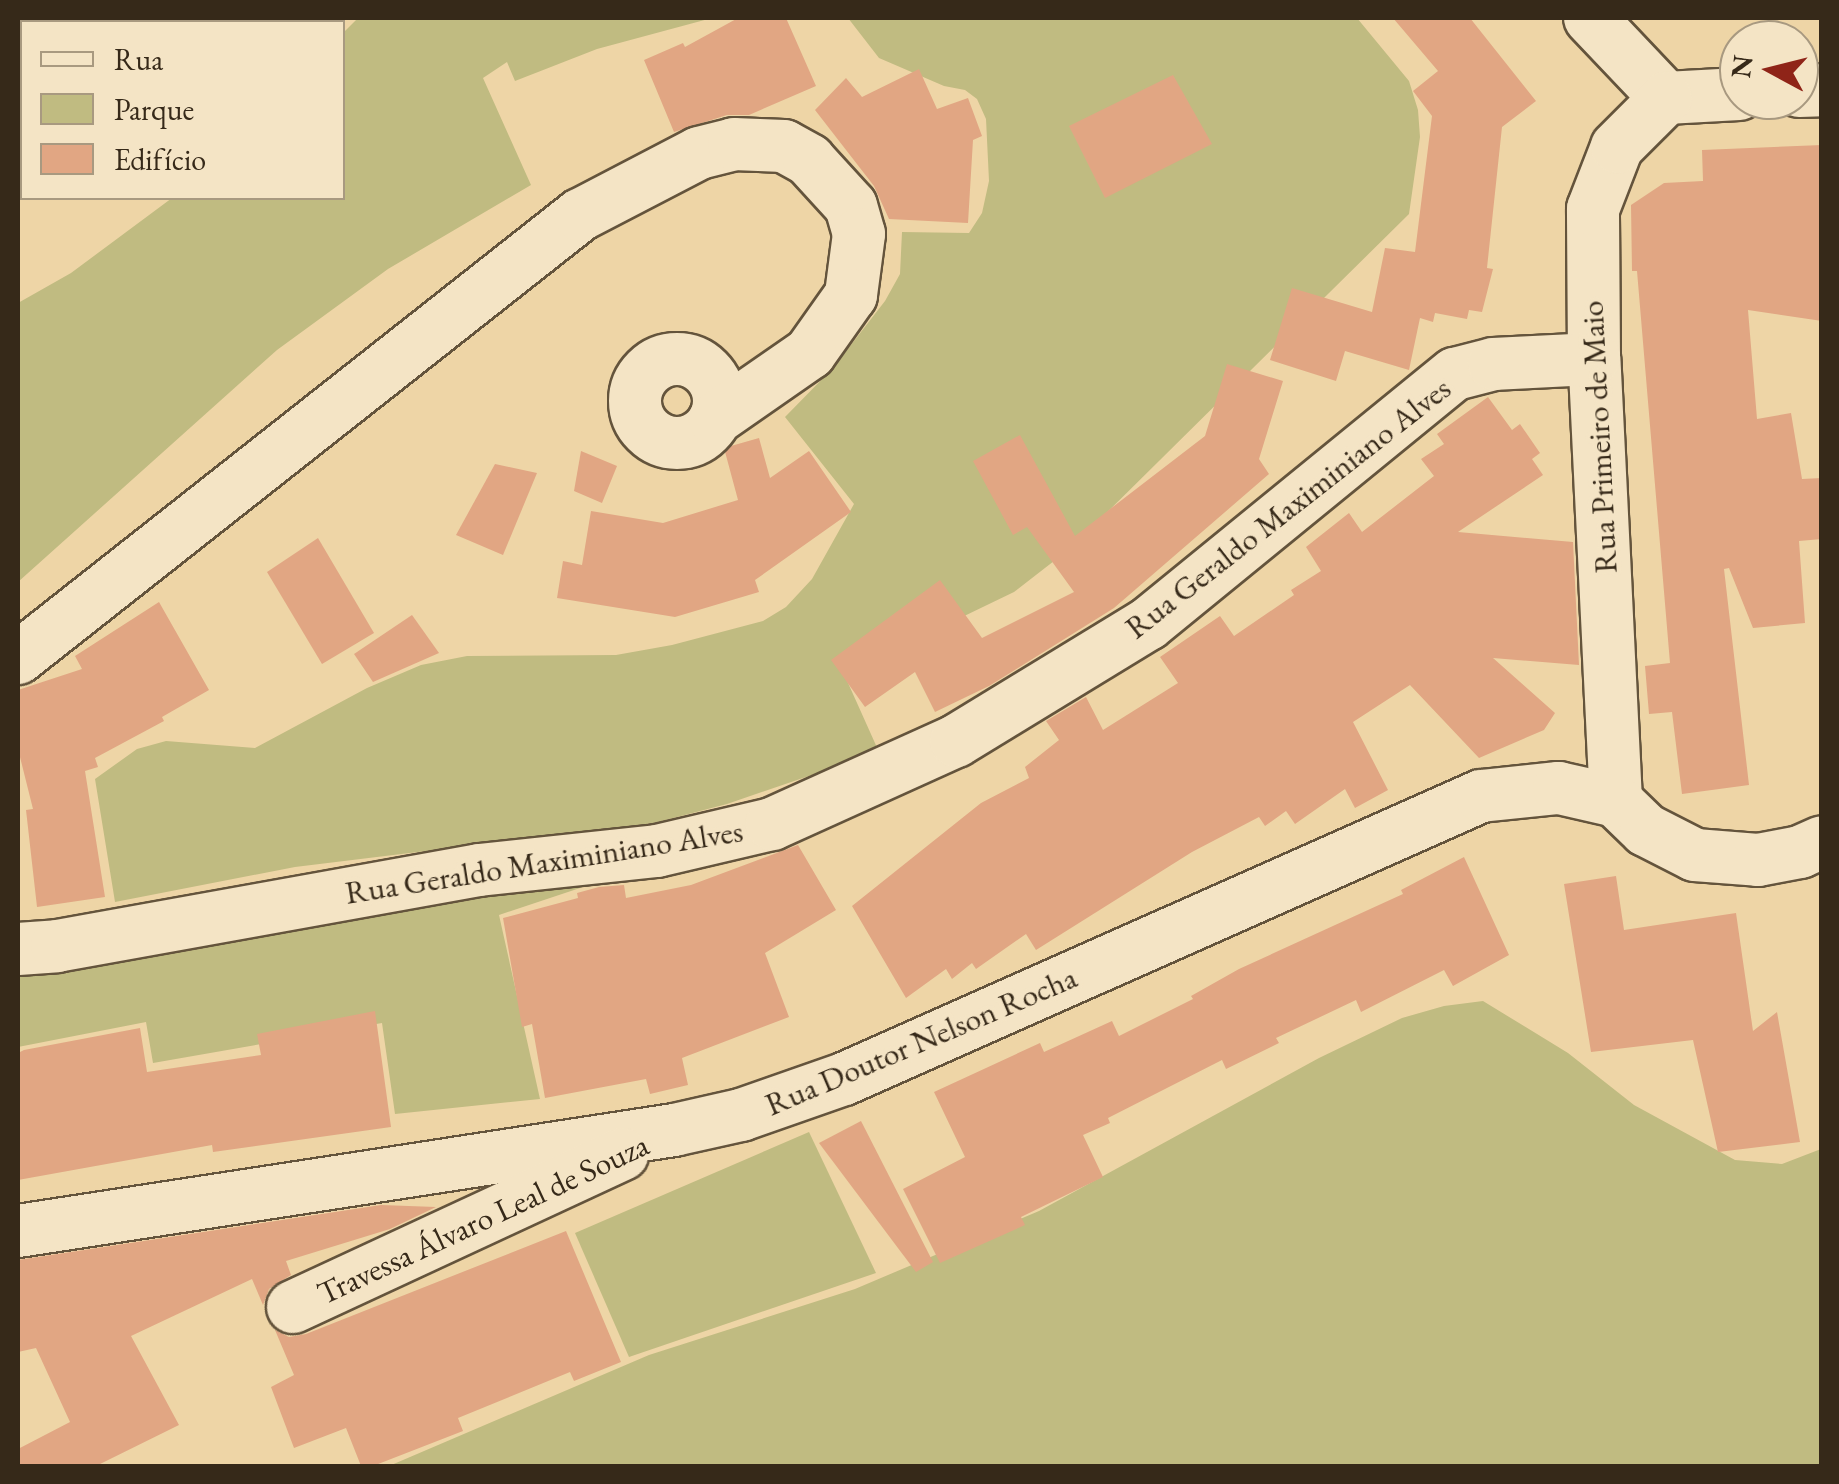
<!DOCTYPE html>
<html>
<head>
<meta charset="utf-8">
<style>
  body { margin:0 }
  #map { position:relative; width:1839px; height:1484px; overflow:hidden; background:#eed5a6; font-family:"EB Garamond",serif }
  div>[style] { position:absolute }
  [style*='--x'] { left:calc(var(--x)*1px); top:calc(var(--y)*1px); width:calc(var(--w)*1px); rotate:calc(var(--a)*1deg) }
  .green>* { inset:0; background:#c0bb81 }
  .building>* { inset:0; background:#e1a683 }
  .roads { filter:drop-shadow(2px 0 #64543c) drop-shadow(-2px 0 #64543c) drop-shadow(0 2px #64543c) drop-shadow(0 -2px #64543c) }
  .minor>* { height:52px; margin:-26px; padding:0 26px; transform-origin:26px; border-radius:26px; background:#f4e4c5 }
  .minor>.ring { margin:-26px; padding:0; box-sizing:content-box; background:none; border:52px solid #f4e4c5; border-radius:50% }
  span { translate:-50% -50%; white-space:nowrap; text-align:center; line-height:1.15; -webkit-text-stroke:9px #f4e4c5; paint-order:stroke }
  .street-label { font-size:32px; color:#362919 }
  .frame { position:absolute; inset:0; border:20px solid #362919; pointer-events:none }
  .legend { position:absolute; left:20px; top:20px; width:325px; height:180px; box-sizing:border-box; background:#f4e4c5; border:2px solid #a89980; margin:0; padding:12px 18px; list-style:none; font-size:30px; color:#362919 }
  .legend li { display:flex; align-items:center; gap:20px; height:50px }
  .legend b { width:50px; border:2px solid #a89980 }
  .north { position:absolute; left:1719px; top:20px; width:100px; height:100px; box-sizing:border-box; background:#f4e4c5; border:2px solid #a89980; border-radius:50%; rotate:277deg; font-size:28px; font-weight:700; line-height:40px; text-align:center; color:#362919 }
  .north::after { content:''; display:block; margin:auto; width:35px; height:45px; background:#8f2418; clip-path:polygon(50% 0,100% 100%,50% 72%,0 100%) }
</style>
</head>
<body>
<div id="map">
  <div class="green">
    <div style="clip-path:polygon(358px 18px,712px 18px,597px 49px,515px 81px,507px 62px,483px 78px,531px 185px,388px 269px,277px 350px,18px 582px,18px 303px,71px 273px,172px 198px,342px 198px,343px 33px)"></div>
    <div style="clip-path:polygon(848px 18px,1357px 18px,1409px 81px,1418px 110px,1420px 137px,1409px 214px,1072px 547px,1014px 592px,844px 674px,879px 752px,727px 804px,654px 823px,295px 867px,115px 902px,95px 779px,137px 749px,166px 741px,255px 748px,367px 688px,421px 665px,467px 656px,616px 655px,672px 645px,763px 621px,786px 607px,812px 579px,854px 504px,785px 417px,833px 368px,885px 301px,900px 274px,902px 232px,969px 233px,982px 213px,989px 181px,986px 119px,977px 99px,965px 90px,944px 86px,879px 58px)"></div>
    <div style="clip-path:polygon(607px 879px,499px 915px,540px 1099px,395px 1114px,382px 1023px,153px 1063px,146px 1022px,18px 1047px,18px 975px,355px 909px)"></div>
    <div style="clip-path:polygon(1483px 1001px,1568px 1053px,1634px 1105px,1735px 1160px,1782px 1164px,1821px 1149px,1821px 1466px,389px 1466px,649px 1355px,855px 1289px,1039px 1211px,1319px 1058px,1402px 1018px,1444px 1006px)"></div>
    <div style="clip-path:polygon(809px 1132px,876px 1273px,629px 1357px,575px 1233px)"></div>
  </div>
  <div class="building">
    <div style="clip-path:polygon(738px 18px,786px 18px,816px 86px,749px 115px,727px 115px,674px 132px,644px 60px,683px 43px,685px 47px)"></div>
    <div style="clip-path:polygon(1393px 18px,1470px 18px,1536px 101px,1502px 127px,1487px 268px,1493px 269px,1482px 312px,1469px 310px,1467px 319px,1435px 313px,1433px 322px,1420px 318px,1409px 370px,1345px 351px,1336px 381px,1270px 360px,1292px 288px,1372px 312px,1385px 248px,1415px 252px,1432px 116px,1413px 91px,1438px 71px)"></div>
    <div style="clip-path:polygon(919px 69px,937px 109px,968px 98px,982px 136px,973px 140px,968px 223px,889px 219px,874px 186px,815px 110px,846px 78px,862px 97px)"></div>
    <div style="clip-path:polygon(1173px 75px,1212px 144px,1105px 198px,1069px 126px)"></div>
    <div style="clip-path:polygon(1822px 145px,1822px 321px,1748px 310px,1757px 419px,1791px 413px,1802px 479px,1822px 478px,1822px 539px,1799px 541px,1805px 623px,1753px 628px,1729px 568px,1724px 569px,1749px 785px,1682px 794px,1672px 712px,1649px 714px,1645px 666px,1670px 663px,1637px 271px,1632px 271px,1631px 205px,1664px 183px,1703px 181px,1702px 150px)"></div>
    <div style="clip-path:polygon(1227px 364px,1283px 381px,1259px 459px,1269px 474px,1114px 608px,989px 686px,935px 712px,915px 672px,865px 707px,831px 660px,940px 580px,982px 638px,1074px 592px,1027px 527px,1013px 535px,973px 461px,1020px 435px,1075px 536px,1205px 436px)"></div>
    <div style="clip-path:polygon(1488px 397px,1512px 430px,1520px 424px,1540px 453px,1532px 459px,1543px 475px,1458px 532px,1573px 542px,1579px 665px,1493px 658px,1555px 713px,1544px 730px,1479px 758px,1410px 685px,1353px 722px,1388px 790px,1355px 808px,1345px 789px,1295px 824px,1286px 811px,1265px 826px,1259px 817px,1192px 852px,1036px 950px,1026px 934px,976px 969px,972px 963px,952px 979px,946px 969px,906px 998px,852px 906px,981px 803px,1029px 778px,1025px 767px,1059px 740px,1046px 721px,1086px 697px,1103px 730px,1178px 683px,1160px 657px,1220px 616px,1234px 636px,1294px 595px,1291px 590px,1321px 571px,1306px 547px,1349px 513px,1362px 532px,1434px 476px,1421px 459px,1444px 444px,1437px 434px)"></div>
    <div style="clip-path:polygon(759px 438px,770px 478px,809px 451px,851px 512px,755px 580px,759px 592px,675px 617px,557px 598px,563px 561px,582px 565px,591px 511px,663px 523px,738px 500px,724px 448px)"></div>
    <div style="clip-path:polygon(581px 451px,617px 466px,602px 503px,574px 491px)"></div>
    <div style="clip-path:polygon(495px 464px,537px 473px,503px 555px,456px 535px)"></div>
    <div style="clip-path:polygon(318px 538px,374px 633px,322px 664px,267px 572px)"></div>
    <div style="clip-path:polygon(159px 602px,209px 690px,162px 717px,164px 721px,95px 758px,98px 767px,85px 771px,105px 897px,37px 907px,26px 810px,33px 809px,18px 749px,18px 690px,82px 669px,75px 656px)"></div>
    <div style="clip-path:polygon(412px 615px,439px 653px,373px 682px,354px 654px)"></div>
    <div style="clip-path:polygon(798px 845px,836px 910px,765px 953px,789px 1017px,682px 1058px,688px 1085px,650px 1094px,646px 1079px,545px 1098px,532px 1024px,522px 1027px,503px 918px,578px 898px,577px 893px,599px 887px,624px 885px,626px 898px,691px 885px)"></div>
    <div style="clip-path:polygon(1464px 857px,1509px 955px,1453px 986px,1444px 970px,1361px 1012px,1356px 1000px,1276px 1038px,1279px 1043px,1226px 1069px,1222px 1060px,1108px 1118px,1110px 1123px,1083px 1135px,1103px 1177px,1021px 1217px,1025px 1225px,940px 1263px,903px 1189px,965px 1157px,934px 1092px,1040px 1043px,1044px 1052px,1112px 1021px,1119px 1036px,1193px 999px,1191px 996px,1239px 969px,1403px 894px,1401px 890px)"></div>
    <div style="clip-path:polygon(1616px 876px,1624px 930px,1736px 913px,1753px 1031px,1777px 1012px,1800px 1142px,1718px 1152px,1693px 1040px,1591px 1052px,1564px 884px)"></div>
    <div style="clip-path:polygon(375px 1011px,391px 1127px,213px 1152px,212px 1145px,18px 1180px,18px 1053px,24px 1050px,140px 1028px,147px 1072px,261px 1055px,257px 1034px)"></div>
    <div style="clip-path:polygon(861px 1121px,933px 1262px,916px 1272px,819px 1143px)"></div>
    <div style="clip-path:polygon(381px 1205px,436px 1207px,390px 1229px,286px 1261px,291px 1275px,269px 1289px,263px 1305px,252px 1279px,131px 1336px,179px 1425px,96px 1466px,18px 1466px,18px 1449px,70px 1422px,36px 1348px,18px 1352px,18px 1260px)"></div>
    <div style="clip-path:polygon(566px 1231px,621px 1362px,574px 1381px,570px 1372px,458px 1418px,463px 1431px,373px 1466px,361px 1466px,346px 1428px,294px 1448px,271px 1387px,294px 1375px,275px 1330px,289px 1337px,306px 1334px)"></div>
  </div>
  <div class="roads">
    <div class="minor">
      <div style="--x:1590;--y:18;--w:110;--a:46.5"></div>
      <div style="--x:1666;--y:98;--w:73;--a:-3.1"></div>
      <div style="--x:1799;--y:91;--w:23;--a:-2"></div>
      <div class="ring" style="left:635px;top:359px;width:32px;height:32px"></div>
      <div style="--x:18;--y:658;--w:716;--a:-38.25"></div>
      <div style="--x:580;--y:215;--w:134;--a:-27.5"></div>
      <div style="--x:699;--y:153;--w:36;--a:-14"></div>
      <div style="--x:734;--y:144;--w:50;--a:2.3"></div>
      <div style="--x:784;--y:146;--w:29;--a:29"></div>
      <div style="--x:809;--y:160;--w:62;--a:47.6"></div>
      <div style="--x:851;--y:206;--w:29;--a:74"></div>
      <div style="--x:859;--y:234;--w:62;--a:97.5"></div>
      <div style="--x:851;--y:295;--w:71;--a:125.3"></div>
      <div style="--x:810;--y:353;--w:116;--a:145.2"></div>
      <div style="--x:1616;--y:801;--w:443;--a:-92.8"></div>
      <div style="--x:1594;--y:359;--w:150;--a:-90.4"></div>
      <div style="--x:1593;--y:209;--w:66;--a:-68.8"></div>
      <div style="--x:1617;--y:147;--w:69;--a:-45"></div>
      <div style="--x:1616;--y:801;--w:42;--a:44"></div>
      <div style="--x:1646;--y:830;--w:55;--a:27"></div>
      <div style="--x:1695;--y:855;--w:63;--a:4.5"></div>
      <div style="--x:1758;--y:860;--w:43;--a:-10.8"></div>
      <div style="--x:1800;--y:852;--w:24;--a:-24"></div>
      <div style="--x:18;--y:949;--w:39;--a:-4"></div>
      <div style="--x:57;--y:946;--w:429;--a:-10.2"></div>
      <div style="--x:479;--y:870;--w:179;--a:-6.1"></div>
      <div style="--x:657;--y:851;--w:118;--a:-13.2"></div>
      <div style="--x:772;--y:824;--w:202;--a:-24.3"></div>
      <div style="--x:956;--y:741;--w:225;--a:-31.4"></div>
      <div style="--x:1148;--y:624;--w:396;--a:-39.2"></div>
      <div style="--x:1455;--y:374;--w:40;--a:-14.4"></div>
      <div style="--x:1494;--y:364;--w:100;--a:-2.9"></div>
      <div style="--x:18;--y:1231;--w:664;--a:-8.75"></div>
      <div style="--x:674;--y:1130;--w:69;--a:-12.6"></div>
      <div style="--x:741;--y:1115;--w:109;--a:-19.3"></div>
      <div style="--x:844;--y:1079;--w:697;--a:-23.95"></div>
      <div style="--x:1481;--y:796;--w:78;--a:-5.9"></div>
      <div style="--x:1559;--y:788;--w:58;--a:12.8"></div>
      <div style="--x:293;--y:1307;--w:363;--a:-24.9"></div>
    </div>
  </div>
  <div class="street-label">
    <span style="left:1599px;top:437px;rotate:-93deg">Rua Primeiro de Maio</span>
    <span style="left:1288px;top:508px;rotate:-38deg">Rua Geraldo Maximiniano Alves</span>
    <span style="left:544px;top:862px;rotate:-9deg">Rua Geraldo Maximiniano Alves</span>
    <span style="left:921px;top:1041px;rotate:-23deg">Rua Doutor Nelson Rocha</span>
    <span style="left:483px;top:1219px;rotate:-25deg">Travessa Álvaro Leal de Souza</span>
  </div>
  <div class="frame"></div>
  <ul class="legend">
  <li><b style="height:12px;background:#f4e4c5"></b>Rua</li>
  <li><b style="height:28px;background:#c0bb81"></b>Parque</li>
  <li><b style="height:28px;background:#e1a683"></b>Edifício</li>
  </ul>
  <div class="north">N</div>
</div>
</body>
</html>
